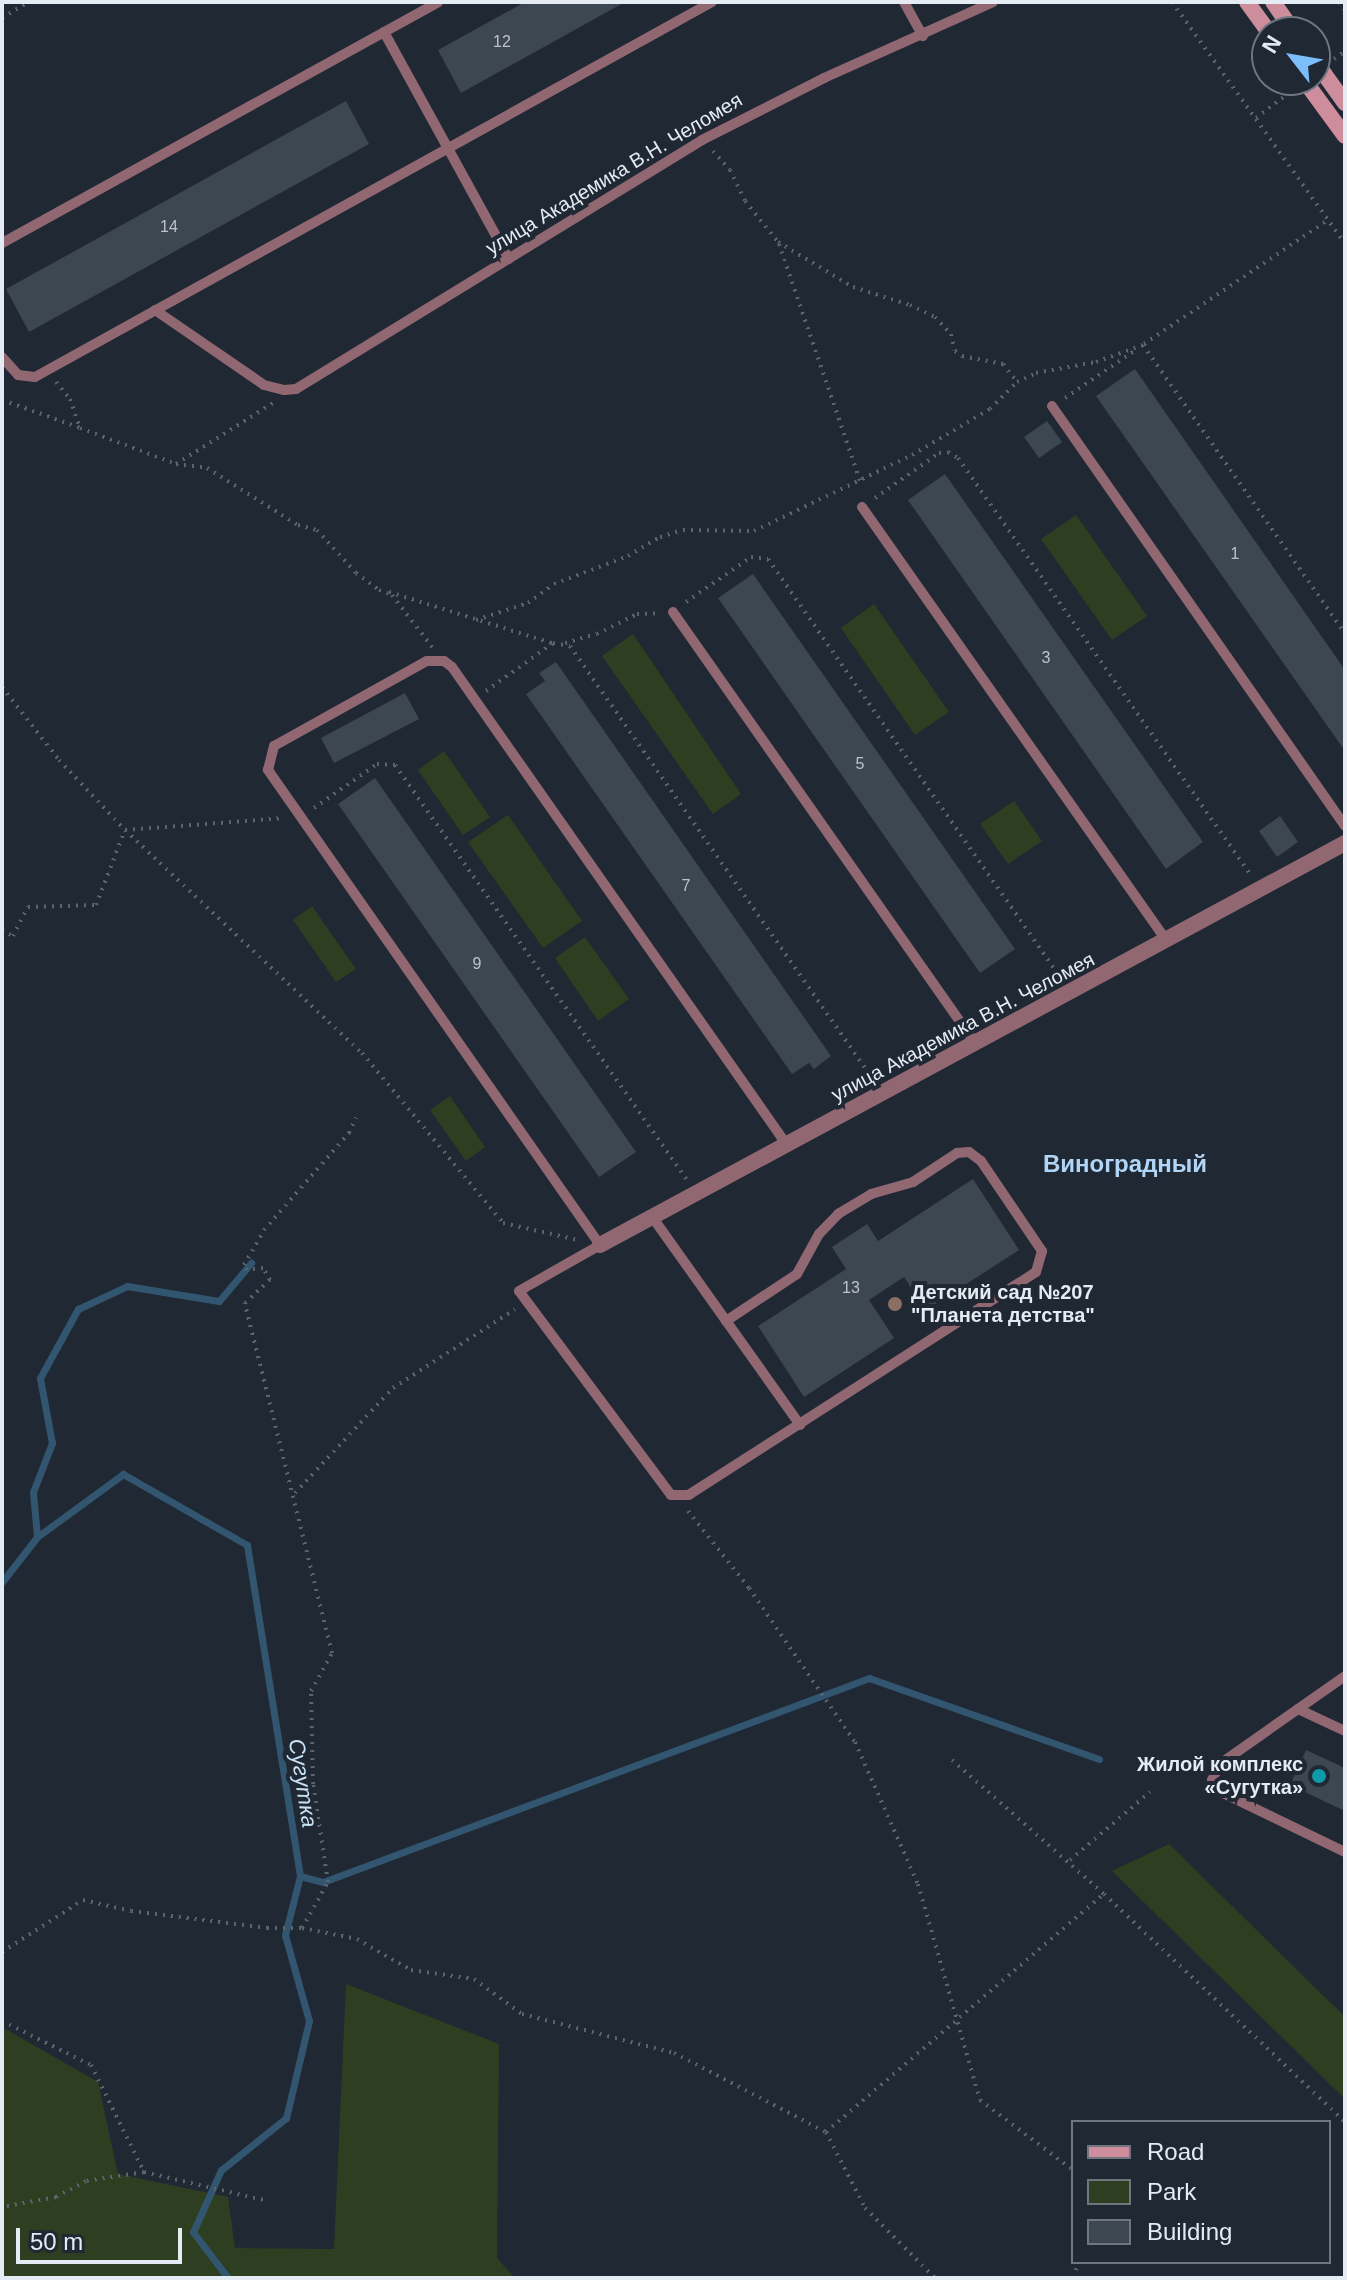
<!DOCTYPE html>
<html>
<head>
<meta charset="utf-8">
<style>
  body { margin:0 }
  #map { position:relative; width:1347px; height:2280px; overflow:hidden; background:#1f2833; font-family:Helvetica,sans-serif }
  div>[style] { position:absolute }
  [style*='--x'] { left:calc(var(--x)*1px); top:calc(var(--y)*1px); width:calc(var(--w)*1px); rotate:calc(var(--a)*1deg) }
  .green>* { inset:0; background:#2d3f20 }
  .stream>* { height:7px; margin:-3.5px; padding:0 3.5px; transform-origin:3.5px; border-radius:3.5px; background:#325570 }
  .building>* { inset:0; background:#3d4752 }
  .path>* { height:4px; margin-top:-2px; transform-origin:0; background:repeating-linear-gradient(90deg,#5b636d 0 2px,transparent 0 8px) }
  .service>* { height:10px; margin:-5px; padding:0 5px; transform-origin:5px; border-radius:5px; background:#916872 }
  .minor>* { height:16px; margin:-8px; padding:0 8px; transform-origin:8px; border-radius:8px; background:#916872 }
  .secondary>* { height:16px; margin:-8px; padding:0 8px; transform-origin:8px; border-radius:8px; background:#ce8d9d }
  .dots>* { width:22px; height:22px; translate:-50% -50%; box-sizing:border-box; border:4px solid #1f2833; border-radius:50% }
  span { translate:-50% -50%; white-space:nowrap; text-align:center; line-height:1.15; -webkit-text-stroke:8px #1f2833; paint-order:stroke }
  .number-label { font-size:16px; color:#bbc2ca }
  .number-label span { -webkit-text-stroke-width:0 }
  .street-label { font-size:20px; color:#e5ebf2 }
  .poi-label { font-size:20px; color:#e5ebf2; font-weight:700 }
  .left { translate:0 -50%; text-align:left }
  .right { translate:-100% -50%; text-align:right }
  .water-label { font-size:22px; color:#cae2f5; font-style:italic }
  .quarter-label { font-size:24px; color:#b1d5f6; font-weight:700 }
  .frame { position:absolute; inset:0; border:4px solid #e5ebf2; pointer-events:none }
  .legend { position:absolute; left:1071px; top:2120px; width:260px; height:144px; box-sizing:border-box; background:#1f2833; border:2px solid #6e767f; margin:0; padding:10px 14px; list-style:none; font-size:24px; color:#e5ebf2 }
  .legend li { display:flex; align-items:center; gap:16px; height:40px }
  .legend b { width:40px; border:2px solid #6e767f }
  .north { position:absolute; left:1251px; top:16px; width:80px; height:80px; box-sizing:border-box; background:#1f2833; border:2px solid #6e767f; border-radius:50%; rotate:301deg; font-size:22px; font-weight:700; line-height:32px; text-align:center; color:#e5ebf2 }
  .north::after { content:''; display:block; margin:auto; width:28px; height:36px; background:#7bbef9; clip-path:polygon(50% 0,100% 100%,50% 72%,0 100%) }
  .scale { position:absolute; left:16px; top:2228px; width:166px; height:36px; box-sizing:border-box; border:4px solid #e5ebf2; border-top:0; padding-left:10px; font-size:24px; line-height:28px; white-space:nowrap; color:#e5ebf2; -webkit-text-stroke:6px #1f2833; paint-order:stroke }
</style>
</head>
<body>
<div id="map">
  <div class="green">
    <div style="clip-path:polygon(1076px 515px,1147px 616px,1112px 640px,1041px 539px)"></div>
    <div style="clip-path:polygon(874px 604px,949px 712px,915px 735px,841px 628px)"></div>
    <div style="clip-path:polygon(633px 634px,741px 794px,713px 814px,602px 656px)"></div>
    <div style="clip-path:polygon(444px 751px,490px 817px,463px 835px,418px 770px)"></div>
    <div style="clip-path:polygon(1014px 801px,1042px 841px,1008px 864px,980px 824px)"></div>
    <div style="clip-path:polygon(508px 815px,582px 921px,543px 948px,468px 842px)"></div>
    <div style="clip-path:polygon(312px 906px,356px 969px,336px 982px,293px 920px)"></div>
    <div style="clip-path:polygon(585px 937px,629px 999px,598px 1021px,555px 958px)"></div>
    <div style="clip-path:polygon(450px 1096px,485px 1147px,466px 1161px,430px 1110px)"></div>
    <div style="clip-path:polygon(1169px 1844px,1345px 2017px,1345px 2099px,1112px 1871px)"></div>
    <div style="clip-path:polygon(346px 1984px,499px 2044px,497px 2258px,515px 2278px,2px 2278px,2px 2027px,98px 2082px,118px 2174px,228px 2197px,235px 2248px,334px 2249px)"></div>
  </div>
  <div class="stream">
    <div style="--x:37;--y:1537;--w:45;--a:-95.1"></div>
    <div style="--x:33;--y:1492;--w:53;--a:-68.8"></div>
    <div style="--x:52;--y:1443;--w:66;--a:-100.5"></div>
    <div style="--x:40;--y:1378;--w:79;--a:-61.2"></div>
    <div style="--x:78;--y:1309;--w:54;--a:-25.1"></div>
    <div style="--x:127;--y:1286;--w:93;--a:9.3"></div>
    <div style="--x:219;--y:1301;--w:50;--a:-49.9"></div>
    <div style="--x:2;--y:1582;--w:57;--a:-52.1"></div>
    <div style="--x:37;--y:1537;--w:107;--a:-36.2"></div>
    <div style="--x:123;--y:1474;--w:143;--a:29.8"></div>
    <div style="--x:247;--y:1545;--w:335;--a:80.9"></div>
    <div style="--x:300;--y:1876;--w:61;--a:104.3"></div>
    <div style="--x:285;--y:1935;--w:89;--a:74.4"></div>
    <div style="--x:309;--y:2021;--w:100;--a:103.3"></div>
    <div style="--x:286;--y:2118;--w:83;--a:141.3"></div>
    <div style="--x:221;--y:2170;--w:68;--a:114.3"></div>
    <div style="--x:193;--y:2232;--w:58;--a:52.7"></div>
    <div style="--x:300;--y:1876;--w:24;--a:15"></div>
    <div style="--x:323;--y:1882;--w:583;--a:-20.49"></div>
    <div style="--x:869;--y:1678;--w:244;--a:19.4"></div>
  </div>
  <div class="building">
    <div style="clip-path:polygon(525px 2px,625px 2px,461px 93px,438px 50px)"></div>
    <div style="clip-path:polygon(346px 101px,369px 144px,29px 332px,6px 289px)"></div>
    <div style="clip-path:polygon(1135px 369px,1345px 670px,1345px 751px,1096px 396px)"></div>
    <div style="clip-path:polygon(1047px 421px,1062px 442px,1039px 458px,1024px 437px)"></div>
    <div style="clip-path:polygon(945px 474px,1203px 842px,1166px 869px,908px 500px)"></div>
    <div style="clip-path:polygon(753px 574px,1015px 949px,980px 973px,718px 598px)"></div>
    <div style="clip-path:polygon(556px 662px,831px 1056px,814px 1069px,809px 1063px,792px 1074px,526px 694px,545px 681px,539px 673px)"></div>
    <div style="clip-path:polygon(405px 693px,419px 719px,334px 763px,321px 738px)"></div>
    <div style="clip-path:polygon(375px 778px,636px 1152px,599px 1177px,338px 804px)"></div>
    <div style="clip-path:polygon(1280px 816px,1298px 842px,1277px 857px,1259px 831px)"></div>
    <div style="clip-path:polygon(973px 1179px,1019px 1250px,926px 1310px,904px 1277px,869px 1300px,894px 1338px,804px 1397px,758px 1326px,846px 1269px,832px 1247px,867px 1224px,878px 1241px)"></div>
    <div style="clip-path:polygon(1306px 1750px,1345px 1768px,1345px 1811px,1290px 1785px)"></div>
  </div>
  <div class="path">
    <div style="--x:1172;--y:2;--w:297;--a:54.4"></div>
    <div style="--x:1339;--y:2;--w:10;--a:53"></div>
    <div style="--x:2;--y:18;--w:31;--a:-31"></div>
    <div style="--x:1334;--y:59;--w:14;--a:-36"></div>
    <div style="--x:1256;--y:118;--w:43;--a:-37.4"></div>
    <div style="--x:713;--y:151;--w:25;--a:48"></div>
    <div style="--x:730;--y:170;--w:34;--a:64"></div>
    <div style="--x:745;--y:201;--w:53;--a:51.2"></div>
    <div style="--x:778;--y:242;--w:87;--a:31"></div>
    <div style="--x:853;--y:287;--w:60;--a:17.5"></div>
    <div style="--x:910;--y:305;--w:28;--a:26"></div>
    <div style="--x:935;--y:317;--w:23;--a:47"></div>
    <div style="--x:951;--y:334;--w:17;--a:77"></div>
    <div style="--x:955;--y:351;--w:9;--a:36"></div>
    <div style="--x:962;--y:356;--w:42;--a:11"></div>
    <div style="--x:1003;--y:364;--w:23;--a:52"></div>
    <div style="--x:779;--y:244;--w:250;--a:71.1"></div>
    <div style="--x:1144;--y:344;--w:222;--a:-34"></div>
    <div style="--x:56;--y:382;--w:22;--a:51"></div>
    <div style="--x:70;--y:399;--w:31;--a:71"></div>
    <div style="--x:80;--y:428;--w:103;--a:20.6"></div>
    <div style="--x:176;--y:464;--w:31;--a:7"></div>
    <div style="--x:207;--y:468;--w:107;--a:32.1"></div>
    <div style="--x:298;--y:525;--w:20;--a:15"></div>
    <div style="--x:317;--y:530;--w:58;--a:47.8"></div>
    <div style="--x:356;--y:573;--w:29;--a:36"></div>
    <div style="--x:379;--y:590;--w:14;--a:21"></div>
    <div style="--x:392;--y:595;--w:66;--a:52.4"></div>
    <div style="--x:1065;--y:398;--w:87;--a:-34.2"></div>
    <div style="--x:2;--y:400;--w:83;--a:19.7"></div>
    <div style="--x:176;--y:464;--w:115;--a:-32.2"></div>
    <div style="--x:875;--y:498;--w:78;--a:-35.1"></div>
    <div style="--x:939;--y:453;--w:9;--a:-6"></div>
    <div style="--x:948;--y:452;--w:12;--a:31"></div>
    <div style="--x:958;--y:458;--w:508;--a:54.93"></div>
    <div style="--x:389;--y:592;--w:171;--a:17.4"></div>
    <div style="--x:686;--y:602;--w:79;--a:-34.7"></div>
    <div style="--x:751;--y:557;--w:17;--a:7"></div>
    <div style="--x:768;--y:559;--w:510;--a:55.06"></div>
    <div style="--x:476;--y:620;--w:55;--a:-18.1"></div>
    <div style="--x:528;--y:603;--w:32;--a:-36"></div>
    <div style="--x:554;--y:584;--w:79;--a:-20.7"></div>
    <div style="--x:628;--y:556;--w:37;--a:-31"></div>
    <div style="--x:660;--y:537;--w:24;--a:-17"></div>
    <div style="--x:683;--y:530;--w:71;--a:0.8"></div>
    <div style="--x:754;--y:531;--w:175;--a:-25.7"></div>
    <div style="--x:912;--y:455;--w:91;--a:-30.5"></div>
    <div style="--x:990;--y:409;--w:38;--a:-45"></div>
    <div style="--x:1017;--y:382;--w:21;--a:-25"></div>
    <div style="--x:1036;--y:373;--w:61;--a:-10.4"></div>
    <div style="--x:1096;--y:362;--w:50;--a:-19.9"></div>
    <div style="--x:1143;--y:345;--w:352;--a:55"></div>
    <div style="--x:565;--y:643;--w:33;--a:-16"></div>
    <div style="--x:597;--y:634;--w:45;--a:-26.6"></div>
    <div style="--x:637;--y:614;--w:24;--a:-2"></div>
    <div style="--x:2;--y:687;--w:93;--a:52"></div>
    <div style="--x:59;--y:760;--w:96;--a:46.7"></div>
    <div style="--x:125;--y:830;--w:325;--a:43.3"></div>
    <div style="--x:362;--y:1053;--w:221;--a:50.3"></div>
    <div style="--x:503;--y:1223;--w:77;--a:12.8"></div>
    <div style="--x:486;--y:691;--w:82;--a:-35.6"></div>
    <div style="--x:553;--y:643;--w:17;--a:10"></div>
    <div style="--x:570;--y:646;--w:527;--a:55.04"></div>
    <div style="--x:314;--y:808;--w:77;--a:-34.9"></div>
    <div style="--x:377;--y:764;--w:18;--a:3"></div>
    <div style="--x:395;--y:765;--w:507;--a:54.87"></div>
    <div style="--x:2;--y:930;--w:13;--a:29"></div>
    <div style="--x:13;--y:936;--w:33;--a:-63"></div>
    <div style="--x:28;--y:907;--w:68;--a:-1.7"></div>
    <div style="--x:96;--y:905;--w:80;--a:-68.9"></div>
    <div style="--x:125;--y:830;--w:159;--a:-4.3"></div>
    <div style="--x:295;--y:1493;--w:144;--a:-47"></div>
    <div style="--x:393;--y:1388;--w:145;--a:-32.9"></div>
    <div style="--x:688;--y:1511;--w:98;--a:51.6"></div>
    <div style="--x:749;--y:1588;--w:187;--a:55.5"></div>
    <div style="--x:855;--y:1742;--w:155;--a:66.1"></div>
    <div style="--x:918;--y:1884;--w:225;--a:74"></div>
    <div style="--x:980;--y:2100;--w:116;--a:37"></div>
    <div style="--x:952;--y:1760;--w:203;--a:41.4"></div>
    <div style="--x:1070;--y:1860;--w:105;--a:-40.4"></div>
    <div style="--x:302;--y:1928;--w:53;--a:-60.5"></div>
    <div style="--x:328;--y:1882;--w:99;--a:-98.7"></div>
    <div style="--x:313;--y:1784;--w:93;--a:-91.2"></div>
    <div style="--x:311;--y:1691;--w:43;--a:-61.1"></div>
    <div style="--x:332;--y:1653;--w:361;--a:-104"></div>
    <div style="--x:245;--y:1303;--w:34;--a:-43"></div>
    <div style="--x:270;--y:1280;--w:14;--a:-120"></div>
    <div style="--x:263;--y:1268;--w:16;--a:173"></div>
    <div style="--x:247;--y:1270;--w:6;--a:-121"></div>
    <div style="--x:244;--y:1265;--w:40;--a:-60.3"></div>
    <div style="--x:264;--y:1230;--w:129;--a:-48.8"></div>
    <div style="--x:349;--y:1133;--w:17;--a:-65"></div>
    <div style="--x:2;--y:1952;--w:96;--a:-32.7"></div>
    <div style="--x:83;--y:1900;--w:49;--a:12.9"></div>
    <div style="--x:131;--y:1911;--w:137;--a:7.1"></div>
    <div style="--x:267;--y:1928;--w:35;--a:0"></div>
    <div style="--x:302;--y:1928;--w:56;--a:11.3"></div>
    <div style="--x:357;--y:1939;--w:62;--a:29.9"></div>
    <div style="--x:411;--y:1970;--w:64;--a:8.1"></div>
    <div style="--x:474;--y:1979;--w:59;--a:36.1"></div>
    <div style="--x:522;--y:2014;--w:157;--a:14.4"></div>
    <div style="--x:674;--y:2053;--w:171;--a:27.5"></div>
    <div style="--x:826;--y:2132;--w:366;--a:-40.6"></div>
    <div style="--x:1104;--y:1894;--w:332;--a:43.4"></div>
    <div style="--x:2;--y:2021;--w:99;--a:26.3"></div>
    <div style="--x:91;--y:2065;--w:119;--a:63.6"></div>
    <div style="--x:144;--y:2172;--w:59;--a:171.2"></div>
    <div style="--x:86;--y:2181;--w:34;--a:152"></div>
    <div style="--x:56;--y:2197;--w:55;--a:169.5"></div>
    <div style="--x:826;--y:2132;--w:85;--a:62.8"></div>
    <div style="--x:865;--y:2208;--w:99;--a:45"></div>
    <div style="--x:144;--y:2172;--w:127;--a:13.2"></div>
    <div style="--x:1074;--y:2278;--w:16;--a:-76"></div>
  </div>
  <div class="service">
    <div style="--x:904;--y:2;--w:39;--a:61"></div>
    <div style="--x:384;--y:32;--w:259;--a:61.2"></div>
    <div style="--x:2;--y:243;--w:498;--a:-28.9"></div>
    <div style="--x:155;--y:310;--w:132;--a:34.5"></div>
    <div style="--x:264;--y:385;--w:21;--a:14"></div>
    <div style="--x:284;--y:390;--w:12;--a:-5"></div>
    <div style="--x:296;--y:389;--w:476;--a:-31.5"></div>
    <div style="--x:702;--y:140;--w:137;--a:-26.9"></div>
    <div style="--x:824;--y:78;--w:185;--a:-24.2"></div>
    <div style="--x:2;--y:357;--w:24;--a:48"></div>
    <div style="--x:18;--y:375;--w:17;--a:7"></div>
    <div style="--x:35;--y:377;--w:774;--a:-28.98"></div>
    <div style="--x:1052;--y:406;--w:512;--a:55.1"></div>
    <div style="--x:862;--y:507;--w:529;--a:54.93"></div>
    <div style="--x:673;--y:612;--w:526;--a:54.98"></div>
    <div style="--x:653;--y:1218;--w:254;--a:54.6"></div>
    <div style="--x:726;--y:1321;--w:85;--a:-33.5"></div>
    <div style="--x:797;--y:1274;--w:46;--a:-61.2"></div>
    <div style="--x:819;--y:1234;--w:28;--a:-46"></div>
    <div style="--x:838;--y:1214;--w:39;--a:-31"></div>
    <div style="--x:871;--y:1194;--w:44;--a:-15.9"></div>
    <div style="--x:913;--y:1182;--w:53;--a:-33.4"></div>
    <div style="--x:957;--y:1153;--w:12;--a:-5"></div>
    <div style="--x:969;--y:1152;--w:15;--a:37"></div>
    <div style="--x:981;--y:1161;--w:109;--a:55.9"></div>
    <div style="--x:1042;--y:1251;--w:22;--a:106"></div>
    <div style="--x:1036;--y:1272;--w:412;--a:147.3"></div>
    <div style="--x:689;--y:1495;--w:18;--a:180"></div>
    <div style="--x:671;--y:1495;--w:254;--a:-126.7"></div>
    <div style="--x:519;--y:1291;--w:93;--a:-29.6"></div>
    <div style="--x:600;--y:1245;--w:580;--a:-124.95"></div>
    <div style="--x:268;--y:770;--w:25;--a:-76"></div>
    <div style="--x:274;--y:746;--w:175;--a:-29.1"></div>
    <div style="--x:427;--y:661;--w:17;--a:0"></div>
    <div style="--x:444;--y:661;--w:10;--a:37"></div>
    <div style="--x:452;--y:667;--w:584;--a:54.98"></div>
    <div style="--x:1345;--y:1676;--w:151;--a:144.9"></div>
    <div style="--x:1221;--y:1763;--w:19;--a:118"></div>
    <div style="--x:1212;--y:1780;--w:17;--a:50"></div>
    <div style="--x:1223;--y:1793;--w:136;--a:25.8"></div>
    <div style="--x:1298;--y:1709;--w:52;--a:25.1"></div>
  </div>
  <div class="minor">
    <div style="--x:600;--y:1245;--w:847;--a:-28.35"></div>
  </div>
  <div class="secondary">
    <div style="--x:1247;--y:2;--w:37;--a:54"></div>
    <div style="--x:1273;--y:2;--w:37;--a:55"></div>
    <div style="--x:1315;--y:61;--w:52;--a:54.5"></div>
    <div style="--x:1304;--y:80;--w:69;--a:53.8"></div>
  </div>
  <div class="dots">
    <div style="left:895px;top:1304px;background:#8d6e63"></div>
    <div style="left:1319px;top:1776px;background:#0f9aa8"></div>
  </div>
  <div class="number-label">
    <span style="left:502px;top:42px">12</span>
    <span style="left:169px;top:227px">14</span>
    <span style="left:1235px;top:554px">1</span>
    <span style="left:1046px;top:658px">3</span>
    <span style="left:860px;top:764px">5</span>
    <span style="left:686px;top:886px">7</span>
    <span style="left:477px;top:964px">9</span>
    <span style="left:851px;top:1288px">13</span>
  </div>
  <div class="street-label">
    <span style="left:614px;top:174px;rotate:-31deg">улица Академика В.Н. Челомея</span>
    <span style="left:963px;top:1027px;rotate:-28deg">улица Академика В.Н. Челомея</span>
  </div>
  <div class="poi-label">
    <span class="left" style="left:911px;top:1304px">Детский сад №207<br>"Планета детства"</span>
    <span class="right" style="left:1303px;top:1776px">Жилой комплекс<br>«Сугутка»</span>
  </div>
  <div class="water-label">
    <span style="left:303px;top:1783px;rotate:81deg">Сугутка</span>
  </div>
  <div class="quarter-label">
    <span style="left:1125px;top:1164px">Виноградный</span>
  </div>
  <div class="frame"></div>
  <ul class="legend">
  <li><b style="height:10px;background:#ce8d9d"></b>Road</li>
  <li><b style="height:22px;background:#2d3f20"></b>Park</li>
  <li><b style="height:22px;background:#3d4752"></b>Building</li>
  </ul>
  <div class="north">N</div>
  <div class="scale">50 m</div>
</div>
</body>
</html>
